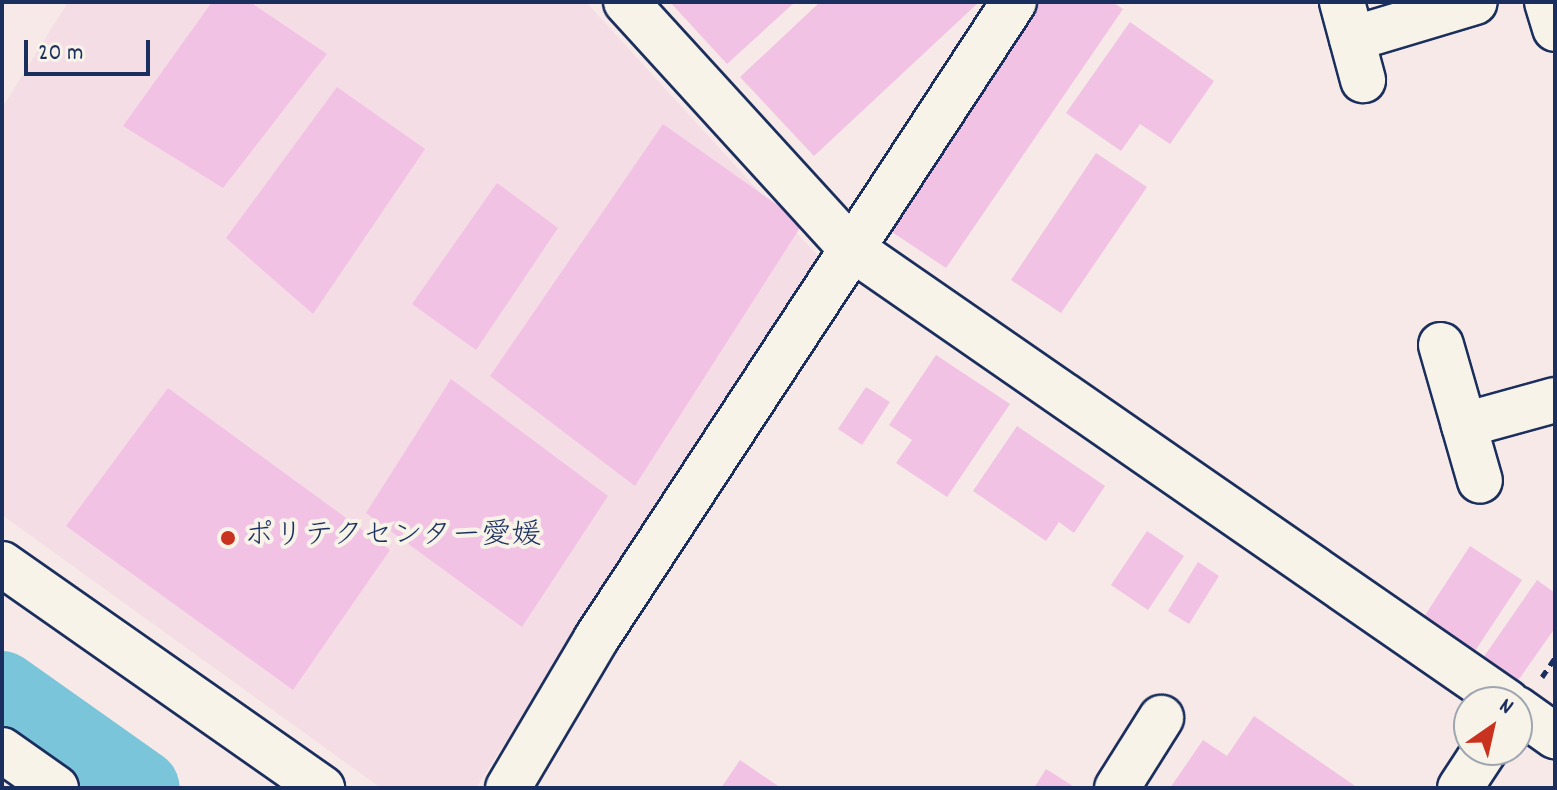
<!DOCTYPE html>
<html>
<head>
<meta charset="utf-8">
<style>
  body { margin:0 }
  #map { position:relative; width:1557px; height:790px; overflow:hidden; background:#f6e9e7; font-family:Dekko,"Klee One",sans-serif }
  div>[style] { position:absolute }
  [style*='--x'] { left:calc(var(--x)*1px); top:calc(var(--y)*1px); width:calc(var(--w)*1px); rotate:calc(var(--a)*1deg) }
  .built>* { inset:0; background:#f5dde6 }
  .river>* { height:76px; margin:-38px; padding:0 38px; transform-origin:38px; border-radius:38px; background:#7ac5da }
  .building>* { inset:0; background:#f2c2e4 }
  .path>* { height:5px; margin-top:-2.5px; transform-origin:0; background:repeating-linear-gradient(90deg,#1b2f5e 0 8px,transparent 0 14px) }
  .roads { filter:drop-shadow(2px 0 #1b2f5e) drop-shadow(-2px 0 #1b2f5e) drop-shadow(0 2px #1b2f5e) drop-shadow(0 -2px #1b2f5e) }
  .minor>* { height:44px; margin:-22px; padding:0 22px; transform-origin:22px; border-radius:22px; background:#f7f3e8 }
  .tertiary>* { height:44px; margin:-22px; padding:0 22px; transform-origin:22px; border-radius:22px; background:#f7f3e8 }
  .dots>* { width:22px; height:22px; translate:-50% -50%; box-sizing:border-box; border:4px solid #f7f3e8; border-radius:50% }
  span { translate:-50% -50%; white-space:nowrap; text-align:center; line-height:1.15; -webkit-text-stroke:8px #f7f3e8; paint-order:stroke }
  .poi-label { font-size:30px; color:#1b2f5e }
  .left { translate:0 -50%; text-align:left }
  .frame { position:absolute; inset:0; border:4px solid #1b2f5e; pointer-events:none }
  .north { position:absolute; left:1453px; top:686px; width:80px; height:80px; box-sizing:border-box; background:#f7f3e8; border:2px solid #9fa5b1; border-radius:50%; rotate:34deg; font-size:22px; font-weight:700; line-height:32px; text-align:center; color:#1b2f5e }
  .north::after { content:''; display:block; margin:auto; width:28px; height:36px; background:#c8321e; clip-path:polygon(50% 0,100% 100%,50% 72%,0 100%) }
  .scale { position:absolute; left:24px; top:40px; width:126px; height:36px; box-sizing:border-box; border:4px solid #1b2f5e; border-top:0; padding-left:10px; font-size:24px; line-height:28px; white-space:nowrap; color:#1b2f5e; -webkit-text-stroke:6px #f7f3e8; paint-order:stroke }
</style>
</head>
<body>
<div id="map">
  <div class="built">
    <div style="clip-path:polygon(68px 2px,586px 2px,818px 256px,476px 788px,381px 788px,2px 515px,2px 108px)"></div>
  </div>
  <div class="river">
    <div style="--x:2;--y:689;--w:171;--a:35.3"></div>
  </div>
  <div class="building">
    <div style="clip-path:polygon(212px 2px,250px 2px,327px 54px,223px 188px,123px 126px)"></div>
    <div style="clip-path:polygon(670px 2px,795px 2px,727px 64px)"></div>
    <div style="clip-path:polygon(820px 2px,979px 2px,814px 156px,740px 77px)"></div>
    <div style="clip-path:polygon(1036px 2px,1112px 2px,1123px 9px,946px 268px,883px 226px)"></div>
    <div style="clip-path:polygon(1130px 22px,1214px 81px,1170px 144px,1140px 124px,1121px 151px,1066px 113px)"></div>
    <div style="clip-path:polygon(337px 87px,425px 149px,313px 314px,226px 238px)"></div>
    <div style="clip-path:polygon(663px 124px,803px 223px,635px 486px,490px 376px)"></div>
    <div style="clip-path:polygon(1096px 153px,1147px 187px,1061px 313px,1011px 280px)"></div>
    <div style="clip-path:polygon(497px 183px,558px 228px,476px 350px,412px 304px)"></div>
    <div style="clip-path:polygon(936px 355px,1010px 404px,947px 497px,896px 463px,912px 440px,889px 425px)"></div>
    <div style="clip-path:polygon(451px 379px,608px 496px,522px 627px,366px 513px)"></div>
    <div style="clip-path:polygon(866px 387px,890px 402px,862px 445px,838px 429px)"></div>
    <div style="clip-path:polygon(168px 388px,390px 550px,293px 690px,66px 526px)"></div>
    <div style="clip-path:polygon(1017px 426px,1105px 486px,1074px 533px,1059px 522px,1046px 541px,973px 491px)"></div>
    <div style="clip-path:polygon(1147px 531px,1184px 556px,1148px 610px,1111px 585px)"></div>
    <div style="clip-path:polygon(1470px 546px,1522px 580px,1471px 657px,1420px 623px)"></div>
    <div style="clip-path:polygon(1198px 562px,1219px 576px,1189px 624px,1168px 611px)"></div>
    <div style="clip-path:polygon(1537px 580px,1555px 593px,1555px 628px,1517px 682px,1483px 658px)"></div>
    <div style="clip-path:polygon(1254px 716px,1358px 788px,1170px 788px,1203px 740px,1227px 756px)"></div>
    <div style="clip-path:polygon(740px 760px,781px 788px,721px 788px)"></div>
    <div style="clip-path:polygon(1046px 769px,1076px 788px,1034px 788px)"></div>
  </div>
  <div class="path">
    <div style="--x:1542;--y:677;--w:23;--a:-56"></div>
  </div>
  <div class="roads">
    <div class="minor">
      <div style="--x:626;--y:2;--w:333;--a:47.6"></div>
      <div style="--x:851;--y:248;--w:798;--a:34.69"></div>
      <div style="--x:1342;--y:2;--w:81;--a:74.9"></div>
      <div style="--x:1352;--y:39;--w:128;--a:-16.7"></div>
      <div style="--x:1441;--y:345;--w:141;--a:74"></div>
      <div style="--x:1464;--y:425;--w:94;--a:-15.4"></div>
      <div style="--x:1517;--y:709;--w:47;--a:35.4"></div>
      <div style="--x:2;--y:750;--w:66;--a:35.1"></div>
      <div style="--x:508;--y:788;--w:173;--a:-59.4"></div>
      <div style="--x:596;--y:639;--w:762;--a:-56.73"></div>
      <div style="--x:1117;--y:788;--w:83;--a:-57.8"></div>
      <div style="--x:1460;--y:788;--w:45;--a:-56.7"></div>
    </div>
    <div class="tertiary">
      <div style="--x:1547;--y:2;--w:28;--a:73"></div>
      <div style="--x:2;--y:564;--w:391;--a:35"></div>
    </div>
  </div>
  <div class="dots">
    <div style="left:228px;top:538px;background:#c8321e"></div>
  </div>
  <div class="poi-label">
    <span class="left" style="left:244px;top:538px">ポリテクセンター愛媛</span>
  </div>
  <div class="frame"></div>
  <div class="north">N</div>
  <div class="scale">20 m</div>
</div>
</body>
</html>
